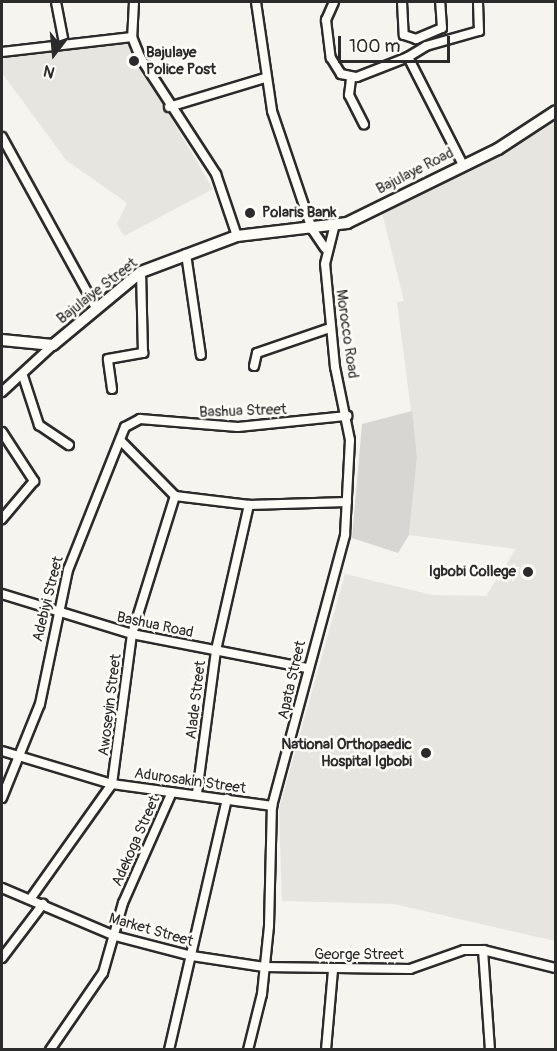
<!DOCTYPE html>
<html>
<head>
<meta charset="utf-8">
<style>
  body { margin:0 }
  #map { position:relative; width:557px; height:1051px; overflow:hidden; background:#f5f4ef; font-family:Pangolin,sans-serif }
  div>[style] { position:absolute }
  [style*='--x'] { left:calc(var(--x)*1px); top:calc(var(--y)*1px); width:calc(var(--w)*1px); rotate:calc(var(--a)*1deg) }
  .built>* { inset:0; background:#e6e5e0 }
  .green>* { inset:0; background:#d7d6d2 }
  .roads { filter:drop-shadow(2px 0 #2b2b2b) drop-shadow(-2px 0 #2b2b2b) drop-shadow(0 2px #2b2b2b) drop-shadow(0 -2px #2b2b2b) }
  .minor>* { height:8px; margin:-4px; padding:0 4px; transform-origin:4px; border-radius:4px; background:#fdfcf7 }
  .tertiary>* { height:10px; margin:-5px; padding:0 5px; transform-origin:5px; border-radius:5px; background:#fdfcf7 }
  .dots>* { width:16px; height:16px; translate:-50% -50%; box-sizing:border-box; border:3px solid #fdfcf7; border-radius:50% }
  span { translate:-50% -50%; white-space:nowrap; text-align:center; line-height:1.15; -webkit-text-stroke:5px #fdfcf7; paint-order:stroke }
  .poi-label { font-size:15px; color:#2b2b2b; font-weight:700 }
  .left { translate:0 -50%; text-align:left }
  .right { translate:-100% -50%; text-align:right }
  .street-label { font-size:15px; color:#2b2b2b }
  .frame { position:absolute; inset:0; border:3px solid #2b2b2b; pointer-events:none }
  .north { position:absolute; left:24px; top:24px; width:60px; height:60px; -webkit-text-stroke:4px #fdfcf7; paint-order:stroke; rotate:196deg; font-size:16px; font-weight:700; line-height:24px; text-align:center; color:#2b2b2b }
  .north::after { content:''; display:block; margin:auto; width:21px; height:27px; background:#2b2b2b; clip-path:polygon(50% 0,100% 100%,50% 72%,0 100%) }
  .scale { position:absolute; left:338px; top:36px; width:112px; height:27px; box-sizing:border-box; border:3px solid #2b2b2b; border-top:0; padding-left:8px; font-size:18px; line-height:21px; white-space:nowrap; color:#2b2b2b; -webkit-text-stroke:4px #fdfcf7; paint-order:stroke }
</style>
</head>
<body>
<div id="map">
  <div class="built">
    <div style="clip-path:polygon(126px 41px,213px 189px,124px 236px,117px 224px,127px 203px,66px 160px,2px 73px,2px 57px)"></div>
    <div style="clip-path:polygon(555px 122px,555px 941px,394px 904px,282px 901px,279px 809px,345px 574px,432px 595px,486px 596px,516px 549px,409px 535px,417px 457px,397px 302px,404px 301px,380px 205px,503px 154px)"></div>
  </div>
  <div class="green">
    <div style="clip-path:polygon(412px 411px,417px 457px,409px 535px,398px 553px,352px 538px,362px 424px)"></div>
  </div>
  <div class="roads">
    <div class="minor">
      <div style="--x:56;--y:2;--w:42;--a:79"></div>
      <div style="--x:134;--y:2;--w:35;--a:93"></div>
      <div style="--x:132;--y:37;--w:22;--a:68"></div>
      <div style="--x:140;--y:57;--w:140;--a:57"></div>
      <div style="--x:216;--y:174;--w:65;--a:71.3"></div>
      <div style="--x:256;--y:2;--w:110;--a:81.6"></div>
      <div style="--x:272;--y:111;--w:125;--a:71.3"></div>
      <div style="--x:312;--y:229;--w:23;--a:56"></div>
      <div style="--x:334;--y:2;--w:20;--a:114"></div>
      <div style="--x:326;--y:20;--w:38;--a:83"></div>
      <div style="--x:331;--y:58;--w:19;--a:58"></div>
      <div style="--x:341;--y:74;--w:16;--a:11"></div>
      <div style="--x:357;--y:77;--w:55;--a:-21.4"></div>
      <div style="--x:408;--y:57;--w:119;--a:63"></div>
      <div style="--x:402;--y:2;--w:33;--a:87"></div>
      <div style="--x:404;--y:35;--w:13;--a:18"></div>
      <div style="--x:416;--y:39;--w:28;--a:-23"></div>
      <div style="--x:442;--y:28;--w:26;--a:-94"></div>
      <div style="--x:2;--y:52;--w:131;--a:-6.6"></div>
      <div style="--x:408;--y:57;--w:21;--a:-31"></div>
      <div style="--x:426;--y:46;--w:55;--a:-15.8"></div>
      <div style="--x:479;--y:31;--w:29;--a:-92"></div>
      <div style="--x:351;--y:79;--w:16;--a:97"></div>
      <div style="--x:349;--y:95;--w:33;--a:63"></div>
      <div style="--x:169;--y:107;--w:100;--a:-16.8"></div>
      <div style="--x:2;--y:137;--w:195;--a:61.2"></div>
      <div style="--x:186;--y:254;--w:102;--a:81.6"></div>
      <div style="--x:254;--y:366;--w:13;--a:-77"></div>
      <div style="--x:257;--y:353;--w:77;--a:-18.9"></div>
      <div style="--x:23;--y:376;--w:52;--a:71.9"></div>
      <div style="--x:39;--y:425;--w:36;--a:34"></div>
      <div style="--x:112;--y:389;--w:30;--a:-98"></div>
      <div style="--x:108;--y:359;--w:36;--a:-10"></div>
      <div style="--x:143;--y:353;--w:81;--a:-91.4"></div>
      <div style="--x:2;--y:392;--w:69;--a:-42.7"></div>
      <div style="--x:2;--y:432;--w:59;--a:56.9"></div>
      <div style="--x:34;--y:481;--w:50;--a:130.1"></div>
      <div style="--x:121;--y:441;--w:77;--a:45.5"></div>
      <div style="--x:175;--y:496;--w:75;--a:6.9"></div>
      <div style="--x:249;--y:505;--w:98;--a:-1.8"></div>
      <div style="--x:2;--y:594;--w:136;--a:17.1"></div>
      <div style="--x:132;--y:634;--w:178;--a:11"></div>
      <div style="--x:2;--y:751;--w:115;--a:16.7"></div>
      <div style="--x:112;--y:784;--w:162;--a:7.8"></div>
      <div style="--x:197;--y:793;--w:144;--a:-82.4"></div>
      <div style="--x:216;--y:650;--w:149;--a:-77.2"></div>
      <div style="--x:2;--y:798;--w:101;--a:-68"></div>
      <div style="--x:40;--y:704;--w:137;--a:-78.2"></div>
      <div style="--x:68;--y:570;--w:154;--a:-68.3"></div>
      <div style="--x:125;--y:427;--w:17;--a:-28"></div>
      <div style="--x:140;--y:419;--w:98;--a:4.7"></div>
      <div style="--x:238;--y:427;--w:110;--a:-5.8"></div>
      <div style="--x:2;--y:888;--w:123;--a:23"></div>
      <div style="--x:115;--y:936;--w:80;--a:14.6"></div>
      <div style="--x:192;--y:956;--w:73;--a:8.7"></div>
      <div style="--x:264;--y:967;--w:146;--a:0.8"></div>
      <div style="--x:410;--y:969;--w:57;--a:-19.4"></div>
      <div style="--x:464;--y:950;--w:19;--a:0"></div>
      <div style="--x:483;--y:950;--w:75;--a:13.9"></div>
      <div style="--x:31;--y:898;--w:140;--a:-54.6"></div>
      <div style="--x:112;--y:784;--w:151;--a:-82.4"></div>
      <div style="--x:132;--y:634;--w:145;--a:-72.7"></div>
      <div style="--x:483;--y:950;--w:100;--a:86"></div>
      <div style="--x:2;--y:958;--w:68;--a:-52.8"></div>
      <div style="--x:50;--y:1050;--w:93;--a:-55.5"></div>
      <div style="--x:103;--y:973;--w:73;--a:-74.1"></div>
      <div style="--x:123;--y:903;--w:121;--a:-66.2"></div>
      <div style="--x:169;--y:1050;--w:258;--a:-77"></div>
      <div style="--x:248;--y:1050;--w:58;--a:-76"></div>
      <div style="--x:262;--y:994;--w:68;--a:-84.1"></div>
      <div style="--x:269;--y:926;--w:120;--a:-88.6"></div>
      <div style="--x:272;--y:806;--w:281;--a:-74.9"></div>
      <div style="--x:345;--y:535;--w:95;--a:-87"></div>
      <div style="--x:350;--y:440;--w:75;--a:-101.6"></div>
      <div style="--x:335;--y:367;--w:103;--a:-95.5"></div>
      <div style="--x:325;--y:264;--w:38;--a:-76"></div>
      <div style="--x:326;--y:1050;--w:80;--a:-85"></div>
    </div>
    <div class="tertiary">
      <div style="--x:2;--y:340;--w:51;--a:5.6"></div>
      <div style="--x:53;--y:345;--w:114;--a:-39.7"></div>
      <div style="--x:141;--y:272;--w:103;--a:-20.6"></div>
      <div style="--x:237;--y:236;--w:111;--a:-6.7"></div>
      <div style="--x:347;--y:223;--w:168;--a:-26.1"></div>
      <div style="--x:498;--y:149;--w:69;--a:-33.2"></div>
    </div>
  </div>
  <div class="dots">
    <div style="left:134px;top:61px;background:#2b2b2b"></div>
    <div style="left:250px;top:213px;background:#2b2b2b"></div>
    <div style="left:528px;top:572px;background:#2b2b2b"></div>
    <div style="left:426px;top:753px;background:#2b2b2b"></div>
  </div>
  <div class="poi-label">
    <span class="left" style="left:146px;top:61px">Bajulaye<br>Police Post</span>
    <span class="left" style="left:262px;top:213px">Polaris Bank</span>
    <span class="right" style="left:516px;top:572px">Igbobi College</span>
    <span class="right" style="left:412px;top:753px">National Orthopaedic<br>Hospital Igbobi</span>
  </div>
  <div class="street-label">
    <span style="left:415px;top:171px;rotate:-27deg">Bajulaye Road</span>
    <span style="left:97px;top:291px;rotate:-38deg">Bajulaiye Street</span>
    <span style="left:347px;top:334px;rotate:82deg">Morocco Road</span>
    <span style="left:243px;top:411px;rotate:-2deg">Bashua Street</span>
    <span style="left:48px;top:599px;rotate:-76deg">Adebiyi Street</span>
    <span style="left:155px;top:625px;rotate:12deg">Bashua Road</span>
    <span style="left:292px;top:680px;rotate:-77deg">Apata Street</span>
    <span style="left:196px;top:700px;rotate:-83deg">Alade Street</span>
    <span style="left:110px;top:705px;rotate:-83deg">Awoseyin Street</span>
    <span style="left:190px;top:781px;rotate:8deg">Adurosakin Street</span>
    <span style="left:136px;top:841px;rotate:-66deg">Adekoga Street</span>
    <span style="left:151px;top:930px;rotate:16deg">Market Street</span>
    <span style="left:359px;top:955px">George Street</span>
  </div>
  <div class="frame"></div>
  <div class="north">N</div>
  <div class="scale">100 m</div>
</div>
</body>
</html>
